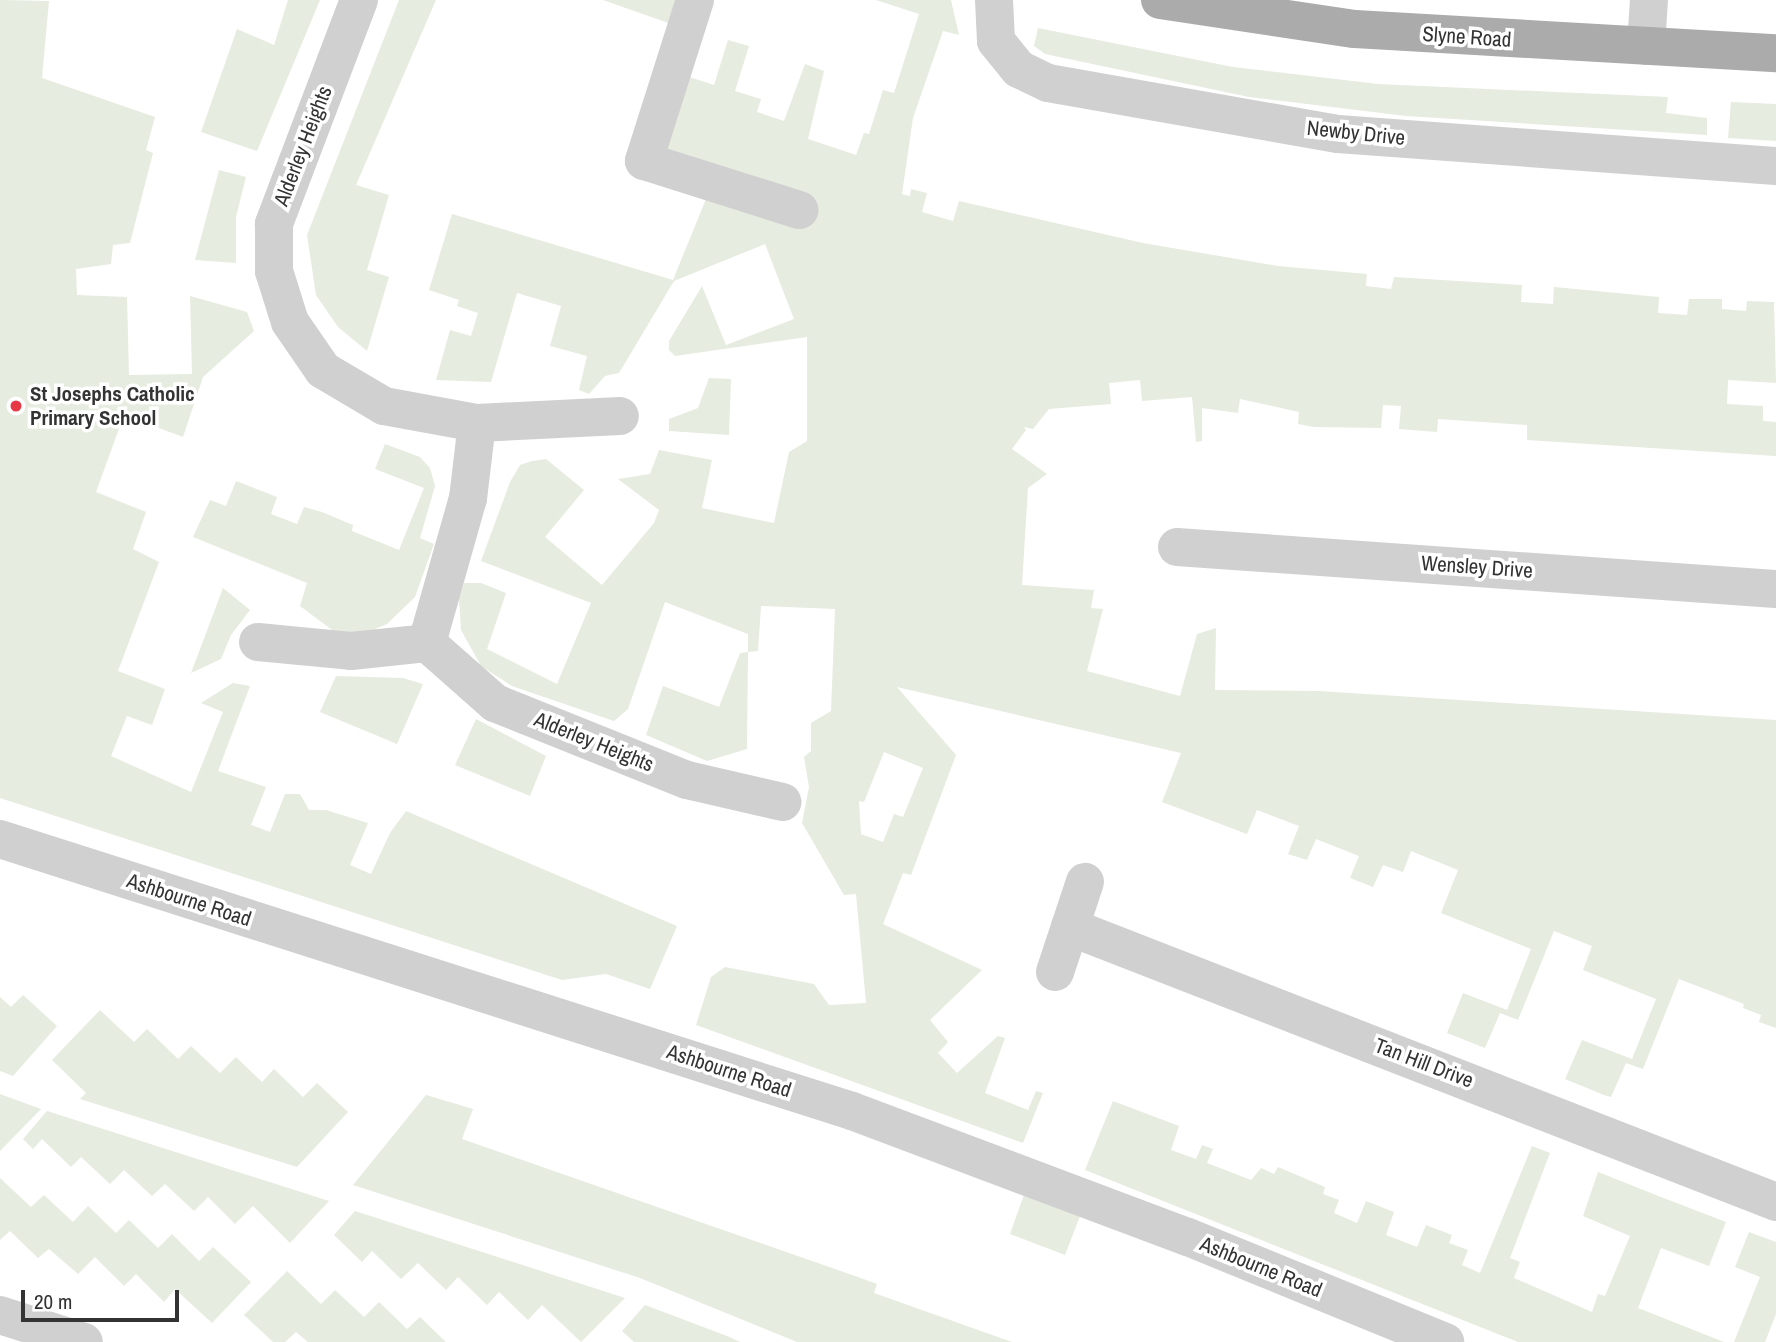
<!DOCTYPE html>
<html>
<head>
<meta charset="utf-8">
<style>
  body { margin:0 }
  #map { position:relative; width:1776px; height:1342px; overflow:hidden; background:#fff; font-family:"Archivo Narrow",sans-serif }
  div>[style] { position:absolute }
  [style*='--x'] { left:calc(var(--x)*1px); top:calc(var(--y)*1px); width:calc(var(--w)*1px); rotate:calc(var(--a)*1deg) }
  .green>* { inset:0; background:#e6ecdf }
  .minor>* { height:38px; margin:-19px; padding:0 19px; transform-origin:19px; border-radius:19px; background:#d0d0d0 }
  .major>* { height:38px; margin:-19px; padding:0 19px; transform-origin:19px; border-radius:19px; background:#ababab }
  .dots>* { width:19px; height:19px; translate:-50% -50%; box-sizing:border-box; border:4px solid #fff; border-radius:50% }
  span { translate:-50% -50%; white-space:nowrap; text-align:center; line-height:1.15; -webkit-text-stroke:7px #fff; paint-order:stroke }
  .street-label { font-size:21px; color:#333 }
  .poi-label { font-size:21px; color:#333; font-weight:700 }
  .left { translate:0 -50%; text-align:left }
  .scale { position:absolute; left:21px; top:1290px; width:158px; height:32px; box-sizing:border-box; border:4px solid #333; border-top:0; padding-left:9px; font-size:21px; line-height:24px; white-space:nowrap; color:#333; -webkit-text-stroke:5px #fff; paint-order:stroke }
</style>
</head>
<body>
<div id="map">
  <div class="green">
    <div style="clip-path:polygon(0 0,49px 1px,42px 78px,155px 117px,146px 150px,153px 153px,130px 243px,113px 245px,111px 264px,76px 269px,77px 295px,127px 297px,129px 375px,192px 374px,190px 296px,247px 312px,254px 331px,203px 377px,183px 437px,124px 415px,96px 492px,146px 512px,133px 549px,159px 562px,118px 671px,165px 689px,152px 725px,127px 716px,111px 756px,191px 792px,223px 712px,201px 703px,233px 683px,250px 686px,218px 771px,266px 787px,251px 825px,270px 832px,285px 794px,300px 794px,309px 810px,326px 810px,368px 823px,350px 865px,371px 874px,390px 833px,406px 811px,677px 926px,650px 989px,606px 974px,562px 980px,0 798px)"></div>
    <div style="clip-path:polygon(288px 0,320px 0,257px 151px,201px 132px,237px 29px,274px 45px)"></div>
    <div style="clip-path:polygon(399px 0,436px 0,356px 185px,389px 195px,367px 270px,389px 277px,367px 351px,338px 327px,316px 295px,307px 235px)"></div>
    <div style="clip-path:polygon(603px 0,682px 0,674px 25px)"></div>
    <div style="clip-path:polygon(evenodd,876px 0,951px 0,959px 35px,943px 31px,913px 118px,902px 194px,910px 196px,911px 189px,927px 193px,922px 212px,953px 221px,959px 201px,1143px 243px,1278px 266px,1367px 274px,1366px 286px,1391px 289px,1394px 277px,1522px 285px,1521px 302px,1553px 304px,1554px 287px,1659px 297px,1658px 313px,1687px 315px,1689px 299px,1722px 299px,1722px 309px,1746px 311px,1747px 301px,1774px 302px,1776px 383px,1728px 380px,1727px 404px,1763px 406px,1763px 421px,1776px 422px,1776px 456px,1527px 440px,1527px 425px,1438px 419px,1437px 432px,1399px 429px,1401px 406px,1383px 405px,1381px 428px,1314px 427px,1298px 424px,1299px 412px,1240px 399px,1238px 413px,1202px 408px,1202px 441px,1196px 442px,1192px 397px,1142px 401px,1140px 380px,1109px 383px,1111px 404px,1049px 409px,1033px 429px,1024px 427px,1026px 430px,1012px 449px,1047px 474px,1028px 488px,1022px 585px,1094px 590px,1091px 608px,1103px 609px,1087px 671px,1180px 696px,1197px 634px,1216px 628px,1215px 690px,1319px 691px,1776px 720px,1776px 1028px,1759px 1022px,1761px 1015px,1743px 1008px,1744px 1004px,1679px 979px,1643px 1069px,1626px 1063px,1611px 1097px,1604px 1095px,1565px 1079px,1582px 1040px,1632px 1059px,1656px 999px,1583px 970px,1592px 946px,1554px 931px,1518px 1020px,1500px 1013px,1485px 1048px,1447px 1033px,1463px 993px,1507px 1010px,1531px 949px,1441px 913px,1458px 870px,1411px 851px,1403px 872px,1383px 865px,1373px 887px,1350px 878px,1359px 856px,1316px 839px,1307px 860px,1288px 854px,1299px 826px,1257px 810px,1247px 834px,1162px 802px,1181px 753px,897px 687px,956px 755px,911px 875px,903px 873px,883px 924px,982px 970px,930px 1020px,948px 1042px,938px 1053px,957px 1073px,998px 1036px,1005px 1038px,985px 1093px,1028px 1110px,1036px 1091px,1043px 1093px,1023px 1143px,696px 1025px,711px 977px,725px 967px,814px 984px,829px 1005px,866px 1003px,856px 894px,844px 895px,802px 823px,809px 787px,804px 757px,811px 751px,811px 723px,831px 711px,835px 609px,761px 606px,758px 651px,748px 652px,747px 749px,707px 761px,646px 735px,663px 686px,719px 707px,740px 653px,748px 652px,748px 634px,665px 602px,628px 709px,614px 721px,512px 686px,481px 666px,461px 630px,459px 598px,464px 583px,481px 583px,506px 593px,487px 649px,557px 684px,591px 603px,481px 561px,510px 482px,520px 465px,532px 461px,546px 459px,584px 490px,545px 537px,602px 585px,654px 523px,659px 510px,618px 479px,650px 474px,659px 450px,712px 460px,702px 508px,774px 523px,789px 452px,807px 441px,807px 337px,675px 356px,669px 350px,669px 341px,702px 286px,726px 345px,794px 319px,765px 244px,674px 281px,619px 373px,605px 376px,589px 394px,579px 390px,587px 356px,550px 346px,561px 306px,517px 293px,491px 382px,436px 380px,450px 330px,471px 336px,478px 313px,457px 306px,459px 300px,429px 290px,452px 214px,673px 280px,708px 194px,659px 150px,683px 75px,714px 85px,728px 40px,749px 46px,735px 91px,761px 99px,757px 112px,784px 121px,805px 64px,824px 71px,808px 139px,856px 155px,864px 133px,869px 134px,883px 90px,894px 93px,919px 14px,876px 0,884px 752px,923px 768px,903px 817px,894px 814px,883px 842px,861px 834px,859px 801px,864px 802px,884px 752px)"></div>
    <div style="clip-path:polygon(1038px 28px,1233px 67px,1378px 84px,1668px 97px,1666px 113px,1707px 118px,1707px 135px,1406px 116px,1249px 97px,1045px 54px,1034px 46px)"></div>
    <div style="clip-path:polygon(1731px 102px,1776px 104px,1776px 141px,1728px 138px)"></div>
    <div style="clip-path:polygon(219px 170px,246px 177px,236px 217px,236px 263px,195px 260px)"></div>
    <div style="clip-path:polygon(709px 378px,731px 379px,729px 435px,669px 431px,669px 419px,698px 408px)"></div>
    <div style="clip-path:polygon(385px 444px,420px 457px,430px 468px,435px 486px,420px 538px,434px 544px,415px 597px,387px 624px,368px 632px,336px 633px,300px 606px,307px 583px,193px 537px,210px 500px,226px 506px,236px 481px,277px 497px,271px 514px,297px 524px,304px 507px,322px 512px,353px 525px,352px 531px,399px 550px,424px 488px,375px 469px)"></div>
    <div style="clip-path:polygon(223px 588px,250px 610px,231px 635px,221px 659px,191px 673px)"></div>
    <div style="clip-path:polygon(336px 676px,403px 678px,423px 684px,397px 744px,320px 712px)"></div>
    <div style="clip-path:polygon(476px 719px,546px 756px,530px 796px,455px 765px)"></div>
    <div style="clip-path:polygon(23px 995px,57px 1026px,13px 1076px,0 1071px,0 997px,11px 1007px)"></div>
    <div style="clip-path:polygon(100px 1010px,134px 1042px,147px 1029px,178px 1059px,191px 1046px,220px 1073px,236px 1057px,262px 1082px,274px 1069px,303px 1097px,317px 1083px,348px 1112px,297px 1167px,80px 1099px,86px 1093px,52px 1060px)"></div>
    <div style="clip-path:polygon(0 1094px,41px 1109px,0 1151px)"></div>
    <div style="clip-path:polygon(426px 1095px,473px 1109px,462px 1139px,855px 1276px,877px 1284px,874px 1293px,1012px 1342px,797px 1342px,640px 1278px,353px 1185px)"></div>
    <div style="clip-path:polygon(1113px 1101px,1179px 1126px,1171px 1150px,1196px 1159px,1202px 1145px,1213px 1149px,1207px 1163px,1251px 1180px,1261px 1168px,1274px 1174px,1278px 1167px,1325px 1187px,1323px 1194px,1339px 1200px,1334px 1213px,1357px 1223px,1366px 1201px,1394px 1212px,1386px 1235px,1417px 1247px,1426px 1225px,1452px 1235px,1449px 1243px,1468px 1250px,1462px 1265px,1480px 1273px,1532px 1146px,1550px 1153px,1510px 1258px,1520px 1262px,1514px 1278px,1592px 1312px,1598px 1294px,1605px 1296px,1630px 1236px,1583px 1216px,1598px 1172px,1661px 1197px,1726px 1222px,1709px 1266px,1661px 1248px,1638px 1308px,1724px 1342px,1518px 1342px,1085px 1170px)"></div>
    <div style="clip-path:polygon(47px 1111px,329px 1201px,290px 1243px,253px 1206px,235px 1224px,208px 1197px,194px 1211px,165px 1184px,152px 1196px,124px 1170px,110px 1184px,81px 1157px,71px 1167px,42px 1139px,33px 1149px,23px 1139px)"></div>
    <div style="clip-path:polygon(0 1178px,31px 1207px,44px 1195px,73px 1222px,88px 1206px,116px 1233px,129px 1220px,158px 1248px,172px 1234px,199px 1261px,213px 1247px,251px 1282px,212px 1323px,175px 1289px,164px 1302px,136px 1274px,124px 1286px,95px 1257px,78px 1274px,49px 1249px,38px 1258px,10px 1231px,0 1240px)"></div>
    <div style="clip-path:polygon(1026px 1189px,1082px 1211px,1065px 1255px,1010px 1234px)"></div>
    <div style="clip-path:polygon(355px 1211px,625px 1298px,581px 1342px,542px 1305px,528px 1320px,499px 1292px,487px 1305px,458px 1277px,446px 1290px,418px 1263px,401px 1279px,372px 1251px,362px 1262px,334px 1235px)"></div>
    <div style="clip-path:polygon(1749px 1232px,1776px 1242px,1776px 1314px,1765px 1342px,1734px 1342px,1760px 1277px,1735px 1267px)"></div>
    <div style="clip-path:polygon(287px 1271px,321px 1304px,335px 1290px,364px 1317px,379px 1302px,407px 1329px,420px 1317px,446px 1342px,308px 1342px,296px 1332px,285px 1342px,273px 1342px,244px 1315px)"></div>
    <div style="clip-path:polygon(645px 1305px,727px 1336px,740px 1342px,634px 1342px,622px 1331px)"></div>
  </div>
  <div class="minor">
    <div style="--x:359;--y:0;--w:240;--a:110.8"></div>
    <div style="--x:274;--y:224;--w:47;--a:90"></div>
    <div style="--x:274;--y:271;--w:53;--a:72.6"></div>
    <div style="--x:290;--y:322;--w:58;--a:55.5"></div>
    <div style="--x:323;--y:370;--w:71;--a:30.5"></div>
    <div style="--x:384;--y:406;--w:95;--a:10.4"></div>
    <div style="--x:477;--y:423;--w:143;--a:-2.8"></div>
    <div style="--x:695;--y:0;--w:169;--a:107.6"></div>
    <div style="--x:644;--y:161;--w:163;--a:17.5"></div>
    <div style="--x:994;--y:0;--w:41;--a:87.2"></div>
    <div style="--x:996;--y:41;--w:36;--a:51"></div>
    <div style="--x:1019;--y:69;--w:32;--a:26"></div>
    <div style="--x:1048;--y:83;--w:294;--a:10"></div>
    <div style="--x:1338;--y:134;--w:439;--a:4.2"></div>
    <div style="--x:1646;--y:46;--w:46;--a:-86.3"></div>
    <div style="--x:477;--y:423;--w:76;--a:96.8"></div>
    <div style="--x:468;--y:498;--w:151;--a:105.8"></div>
    <div style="--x:427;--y:643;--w:91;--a:41.4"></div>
    <div style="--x:495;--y:703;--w:207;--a:21.9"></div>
    <div style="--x:687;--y:780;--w:98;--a:13"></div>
    <div style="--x:1177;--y:547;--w:600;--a:4.01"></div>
    <div style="--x:258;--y:642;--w:93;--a:5.5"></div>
    <div style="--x:351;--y:651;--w:76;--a:-6"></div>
    <div style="--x:0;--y:839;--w:894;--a:17.71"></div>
    <div style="--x:852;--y:1111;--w:359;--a:20.6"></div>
    <div style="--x:1188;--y:1237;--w:278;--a:22.2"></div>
    <div style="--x:1070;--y:927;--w:758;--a:21.28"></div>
    <div style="--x:1055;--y:972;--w:95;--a:-71.6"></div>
    <div style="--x:0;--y:1315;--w:88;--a:17.8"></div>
  </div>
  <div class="major">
    <div style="--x:1160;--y:0;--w:197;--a:8.5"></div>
    <div style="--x:1355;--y:29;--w:422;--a:3.3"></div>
  </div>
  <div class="dots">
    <div style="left:16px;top:406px;background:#e63946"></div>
  </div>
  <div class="street-label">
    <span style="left:1467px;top:37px;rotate:4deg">Slyne Road</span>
    <span style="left:1356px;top:133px;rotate:6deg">Newby Drive</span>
    <span style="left:303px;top:146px;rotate:-69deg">Alderley Heights</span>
    <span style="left:1477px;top:567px;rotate:4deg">Wensley Drive</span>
    <span style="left:594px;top:742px;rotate:22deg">Alderley Heights</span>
    <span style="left:189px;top:900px;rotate:18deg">Ashbourne Road</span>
    <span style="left:1424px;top:1063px;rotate:21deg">Tan Hill Drive</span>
    <span style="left:729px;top:1071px;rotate:18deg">Ashbourne Road</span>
    <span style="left:1261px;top:1267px;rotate:22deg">Ashbourne Road</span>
  </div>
  <div class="poi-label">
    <span class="left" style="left:30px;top:406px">St Josephs Catholic<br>Primary School</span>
  </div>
  <div class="scale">20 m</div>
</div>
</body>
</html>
